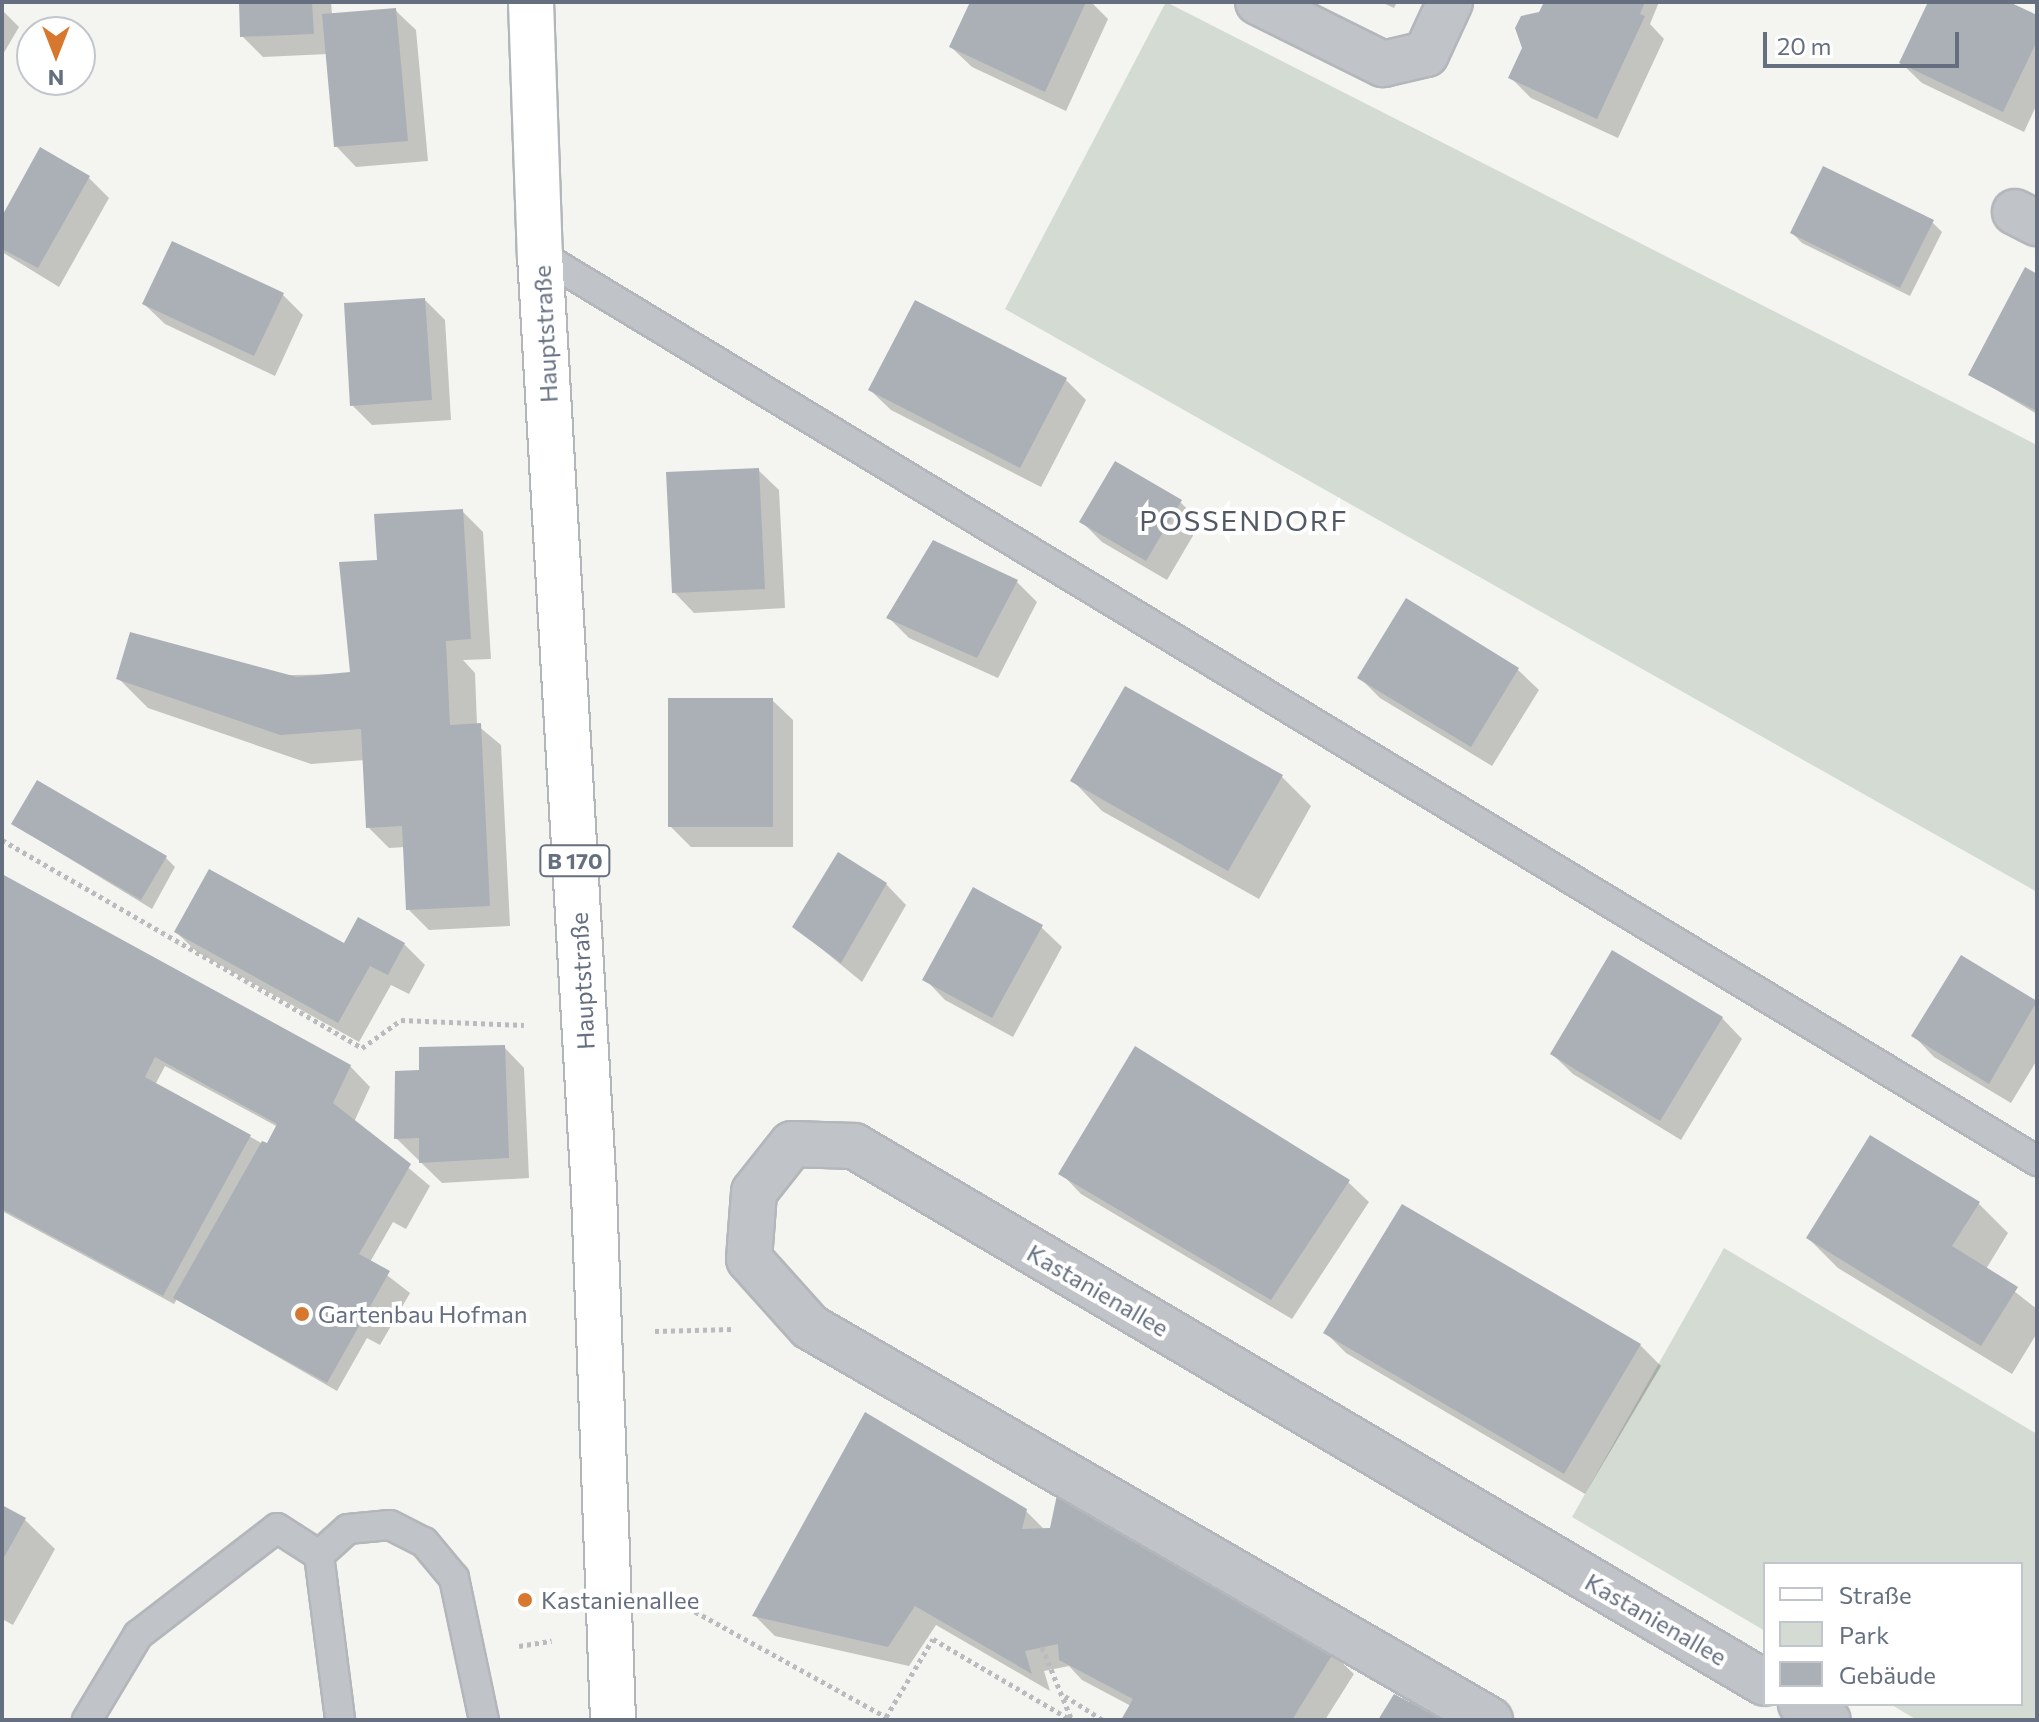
<!DOCTYPE html>
<html>
<head>
<meta charset="utf-8">
<style>
  body { margin:0 }
  #map { position:relative; width:2039px; height:1722px; overflow:hidden; background:#f4f5f1; font-family:Commissioner,sans-serif }
  div>[style] { position:absolute }
  [style*='--x'] { left:calc(var(--x)*1px); top:calc(var(--y)*1px); width:calc(var(--w)*1px); rotate:calc(var(--a)*1deg) }
  .green>* { inset:0; background:#d4dbd3 }
  .shadow>* { inset:0; background:#0003 }
  .building>* { inset:0; background:#abb0b7 }
  .path>* { height:5px; margin-top:-2.5px; transform-origin:0; background:repeating-linear-gradient(90deg,#babbbe 0 4px,transparent 0 8px) }
  .roads { filter:drop-shadow(2px 0 #b3b6ba) drop-shadow(-2px 0 #b3b6ba) drop-shadow(0 2px #b3b6ba) drop-shadow(0 -2px #b3b6ba) }
  .lane>* { height:28px; margin:-14px; padding:0 14px; transform-origin:14px; border-radius:14px; background:#c0c3c7 }
  .street>* { height:44px; margin:-22px; padding:0 22px; transform-origin:22px; border-radius:22px; background:#c0c3c7 }
  .primary>* { height:44px; margin:-22px; padding:0 22px; transform-origin:22px; border-radius:22px; background:#fff }
  .dots>* { width:22px; height:22px; translate:-50% -50%; box-sizing:border-box; border:4px solid #fff; border-radius:50% }
  span { translate:-50% -50%; white-space:nowrap; text-align:center; line-height:1.15; -webkit-text-stroke:8px #fff; paint-order:stroke }
  .shield-label span { padding:2px 6px; background:#fff; border:2px solid; border-radius:6px; -webkit-text-stroke-width:0 }
  .shield-label { font-size:22px; color:#656f80; font-weight:700 }
  .street-label { font-size:24px; color:#656f80 }
  .poi-label { font-size:24px; color:#656f80 }
  .left { translate:0 -50%; text-align:left }
  .quarter-label { font-size:28px; color:#535a66; letter-spacing:2px }
  .frame { position:absolute; inset:0; border:4px solid #656f80; pointer-events:none }
  .legend { position:absolute; left:1763px; top:1562px; width:260px; height:144px; box-sizing:border-box; background:#fff; border:2px solid #c1c5cc; margin:0; padding:10px 14px; list-style:none; font-size:24px; color:#656f80 }
  .legend li { display:flex; align-items:center; gap:16px; height:40px }
  .legend b { width:40px; border:2px solid #c1c5cc }
  .north { position:absolute; left:16px; top:16px; width:80px; height:80px; box-sizing:border-box; background:#fff; border:2px solid #c1c5cc; border-radius:50%; rotate:180deg; font-size:22px; font-weight:700; line-height:32px; text-align:center; color:#656f80 }
  .north::after { content:''; display:block; margin:auto; width:28px; height:36px; background:#d8782e; clip-path:polygon(50% 0,100% 100%,50% 72%,0 100%) }
  .scale { position:absolute; left:1763px; top:32px; width:196px; height:36px; box-sizing:border-box; border:4px solid #656f80; border-top:0; padding-left:10px; font-size:24px; line-height:28px; white-space:nowrap; color:#656f80; -webkit-text-stroke:6px #fff; paint-order:stroke }
</style>
</head>
<body>
<div id="map">
  <div class="green">
    <div style="clip-path:polygon(1166px 2px,2037px 445px,2037px 892px,1005px 309px)"></div>
    <div style="clip-path:polygon(1724px 1248px,2037px 1434px,2037px 1720px,1917px 1720px,1890px 1704px,2021px 1704px,2021px 1564px,1765px 1564px,1765px 1631px,1572px 1517px)"></div>
  </div>
  <div class="shadow">
    <div style="clip-path:polygon(241px 2px,331px 2px,332px 15px,395px 10px,416px 30px,428px 161px,356px 167px,336px 146px,328px 54px,263px 57px,242px 36px)"></div>
    <div style="clip-path:polygon(972px 2px,1091px 2px,1108px 19px,1066px 111px,972px 67px,951px 47px)"></div>
    <div style="clip-path:polygon(1381px 2px,1397px 2px,1394px 8px)"></div>
    <div style="clip-path:polygon(1546px 2px,1659px 2px,1650px 24px,1664px 39px,1618px 138px,1531px 98px,1510px 77px)"></div>
    <div style="clip-path:polygon(1930px 2px,2005px 2px,2037px 17px,2037px 104px,2024px 132px,1922px 83px,1901px 63px)"></div>
    <div style="clip-path:polygon(2px 10px,19px 27px,2px 56px)"></div>
    <div style="clip-path:polygon(88px 177px,109px 198px,59px 287px,2px 252px,2px 220px)"></div>
    <div style="clip-path:polygon(1932px 222px,1942px 232px,1910px 296px,1802px 243px,1792px 233px)"></div>
    <div style="clip-path:polygon(2037px 276px,2037px 414px,1971px 375px)"></div>
    <div style="clip-path:polygon(283px 295px,303px 315px,275px 376px,165px 324px,144px 304px)"></div>
    <div style="clip-path:polygon(425px 300px,445px 320px,451px 420px,372px 425px,352px 405px)"></div>
    <div style="clip-path:polygon(1066px 380px,1086px 400px,1041px 487px,891px 410px,870px 390px)"></div>
    <div style="clip-path:polygon(758px 470px,779px 490px,785px 608px,694px 613px,674px 592px)"></div>
    <div style="clip-path:polygon(1180px 502px,1201px 522px,1167px 580px,1102px 542px,1082px 522px)"></div>
    <div style="clip-path:polygon(462px 511px,483px 532px,491px 659px,463px 660px,475px 673px,477px 725px,501px 745px,510px 926px,429px 930px,408px 909px,405px 847px,389px 848px,368px 827px,365px 760px,311px 764px,148px 708px,118px 678px,352px 674px,379px 562px)"></div>
    <div style="clip-path:polygon(1017px 582px,1037px 602px,998px 678px,909px 638px,889px 618px)"></div>
    <div style="clip-path:polygon(1407px 601px,1518px 670px,1539px 690px,1492px 766px,1380px 698px,1360px 678px)"></div>
    <div style="clip-path:polygon(772px 700px,793px 720px,793px 847px,691px 847px,670px 826px)"></div>
    <div style="clip-path:polygon(1282px 777px,1311px 806px,1259px 899px,1102px 811px,1073px 781px)"></div>
    <div style="clip-path:polygon(13px 824px,165px 857px,175px 867px,152px 909px)"></div>
    <div style="clip-path:polygon(evenodd,2px 877px,350px 1066px,370px 1087px,354px 1122px,430px 1186px,406px 1229px,393px 1222px,370px 1262px,410px 1293px,380px 1345px,367px 1338px,337px 1391px,177px 1299px,174px 1304px,2px 1211px,2px 877px,165px 1066px,278px 1127px,276px 1151px,155px 1085px,165px 1066px)"></div>
    <div style="clip-path:polygon(886px 884px,906px 905px,862px 982px,795px 927px)"></div>
    <div style="clip-path:polygon(1041px 927px,1062px 947px,1013px 1037px,945px 1000px,925px 979px)"></div>
    <div style="clip-path:polygon(176px 932px,344px 945px,404px 944px,425px 965px,409px 994px,391px 985px,359px 1042px,197px 952px)"></div>
    <div style="clip-path:polygon(1962px 957px,2037px 1003px,2037px 1060px,2011px 1103px,1934px 1057px,1914px 1036px)"></div>
    <div style="clip-path:polygon(1722px 1018px,1742px 1039px,1681px 1140px,1573px 1074px,1552px 1054px)"></div>
    <div style="clip-path:polygon(504px 1047px,524px 1068px,529px 1178px,442px 1183px,396px 1138px,421px 1072px)"></div>
    <div style="clip-path:polygon(1061px 1173px,1348px 1182px,1369px 1202px,1292px 1319px,1081px 1194px)"></div>
    <div style="clip-path:polygon(1979px 1204px,2008px 1233px,1986px 1269px,2037px 1309px,2037px 1333px,2012px 1374px,1838px 1268px,1808px 1238px)"></div>
    <div style="clip-path:polygon(1326px 1333px,1640px 1345px,1661px 1366px,1585px 1494px,1346px 1353px)"></div>
    <div style="clip-path:polygon(2px 1507px,25px 1520px,55px 1549px,13px 1625px,2px 1619px)"></div>
    <div style="clip-path:polygon(1026px 1511px,1045px 1530px,1333px 1654px,1354px 1674px,1325px 1720px,1123px 1720px,1131px 1706px,1082px 1680px,1069px 1666px,1044px 1671px,1050px 1691px,936px 1625px,909px 1666px,775px 1636px,755px 1616px)"></div>
  </div>
  <div class="building">
    <div style="clip-path:polygon(239px 2px,312px 2px,314px 34px,240px 37px)"></div>
    <div style="clip-path:polygon(970px 2px,1086px 2px,1045px 92px,949px 47px)"></div>
    <div style="clip-path:polygon(1544px 2px,1645px 2px,1640px 14px,1645px 16px,1597px 119px,1508px 78px,1522px 48px,1515px 28px,1521px 16px,1539px 12px)"></div>
    <div style="clip-path:polygon(1928px 2px,2009px 2px,2037px 15px,2037px 41px,2003px 112px,1899px 63px)"></div>
    <div style="clip-path:polygon(396px 8px,408px 141px,334px 147px,322px 14px)"></div>
    <div style="clip-path:polygon(40px 147px,90px 176px,38px 268px,2px 249px,2px 216px)"></div>
    <div style="clip-path:polygon(1823px 166px,1934px 220px,1900px 288px,1790px 233px)"></div>
    <div style="clip-path:polygon(172px 241px,284px 293px,254px 356px,142px 304px)"></div>
    <div style="clip-path:polygon(2025px 267px,2037px 274px,2037px 411px,1968px 375px)"></div>
    <div style="clip-path:polygon(425px 298px,432px 400px,350px 406px,344px 303px)"></div>
    <div style="clip-path:polygon(915px 300px,1067px 378px,1020px 468px,868px 390px)"></div>
    <div style="clip-path:polygon(1115px 461px,1182px 500px,1146px 561px,1079px 522px)"></div>
    <div style="clip-path:polygon(759px 468px,765px 589px,672px 593px,666px 472px)"></div>
    <div style="clip-path:polygon(463px 509px,471px 639px,446px 641px,450px 725px,481px 723px,490px 906px,406px 910px,402px 826px,366px 828px,361px 729px,280px 735px,116px 679px,130px 632px,297px 677px,350px 672px,339px 562px,377px 560px,374px 514px)"></div>
    <div style="clip-path:polygon(933px 540px,1018px 580px,977px 658px,886px 618px)"></div>
    <div style="clip-path:polygon(1406px 598px,1519px 668px,1471px 747px,1357px 678px)"></div>
    <div style="clip-path:polygon(1125px 686px,1283px 775px,1228px 871px,1070px 781px)"></div>
    <div style="clip-path:polygon(668px 698px,773px 698px,773px 827px,668px 827px)"></div>
    <div style="clip-path:polygon(37px 780px,167px 856px,141px 900px,11px 824px)"></div>
    <div style="clip-path:polygon(838px 852px,887px 883px,841px 963px,792px 927px)"></div>
    <div style="clip-path:polygon(209px 869px,344px 943px,358px 917px,405px 943px,388px 975px,370px 966px,338px 1023px,174px 932px)"></div>
    <div style="clip-path:polygon(2px 874px,351px 1065px,333px 1103px,411px 1164px,359px 1254px,390px 1271px,327px 1383px,173px 1298px,262px 1141px,267px 1143px,277px 1124px,155px 1057px,145px 1077px,251px 1135px,163px 1296px,2px 1209px)"></div>
    <div style="clip-path:polygon(973px 887px,1043px 925px,992px 1018px,922px 980px)"></div>
    <div style="clip-path:polygon(1612px 950px,1723px 1017px,1660px 1121px,1550px 1054px)"></div>
    <div style="clip-path:polygon(1961px 955px,2037px 1001px,1989px 1084px,1911px 1036px)"></div>
    <div style="clip-path:polygon(505px 1045px,509px 1158px,419px 1163px,419px 1138px,394px 1139px,395px 1071px,419px 1070px,419px 1047px)"></div>
    <div style="clip-path:polygon(1135px 1046px,1350px 1180px,1271px 1300px,1058px 1174px)"></div>
    <div style="clip-path:polygon(1870px 1135px,1980px 1202px,1952px 1246px,2018px 1287px,1981px 1346px,1806px 1238px)"></div>
    <div style="clip-path:polygon(1402px 1204px,1641px 1344px,1564px 1474px,1323px 1333px)"></div>
    <div style="clip-path:polygon(865px 1412px,1027px 1509px,1022px 1529px,1050px 1528px,1058px 1490px,1334px 1652px,1292px 1720px,1121px 1720px,1133px 1699px,1059px 1660px,1058px 1644px,1025px 1651px,1032px 1674px,915px 1606px,888px 1647px,752px 1616px)"></div>
    <div style="clip-path:polygon(2px 1505px,26px 1518px,2px 1561px)"></div>
    <div style="clip-path:polygon(1394px 1694px,1444px 1720px,1378px 1720px)"></div>
  </div>
  <div class="path">
    <div style="--x:2;--y:840;--w:416;--a:30"></div>
    <div style="--x:362;--y:1048;--w:48;--a:-35.7"></div>
    <div style="--x:401;--y:1020;--w:123;--a:2.3"></div>
    <div style="--x:655;--y:1331;--w:78;--a:-1.5"></div>
    <div style="--x:667;--y:1596;--w:250;--a:28.9"></div>
    <div style="--x:886;--y:1717;--w:91;--a:-58.9"></div>
    <div style="--x:933;--y:1639;--w:160;--a:30.4"></div>
    <div style="--x:519;--y:1646;--w:33;--a:-9"></div>
    <div style="--x:1042;--y:1647;--w:77;--a:67.8"></div>
    <div style="--x:1065;--y:1696;--w:45;--a:32.3"></div>
  </div>
  <div class="roads">
    <div class="lane">
      <div style="--x:540;--y:255;--w:1750;--a:31.18"></div>
      <div style="--x:319;--y:1555;--w:39;--a:-42"></div>
      <div style="--x:348;--y:1529;--w:42;--a:-5.4"></div>
      <div style="--x:390;--y:1525;--w:38;--a:27"></div>
      <div style="--x:424;--y:1542;--w:47;--a:50.2"></div>
      <div style="--x:454;--y:1578;--w:145;--a:78.1"></div>
      <div style="--x:87;--y:1720;--w:99;--a:-59"></div>
      <div style="--x:138;--y:1635;--w:175;--a:-37.6"></div>
      <div style="--x:277;--y:1528;--w:50;--a:32.7"></div>
      <div style="--x:319;--y:1555;--w:166;--a:82.7"></div>
    </div>
    <div class="street">
      <div style="--x:1258;--y:2;--w:140;--a:26.4"></div>
      <div style="--x:1383;--y:64;--w:44;--a:-13.1"></div>
      <div style="--x:1426;--y:54;--w:57;--a:-65.2"></div>
      <div style="--x:2015;--y:212;--w:25;--a:27"></div>
      <div style="--x:1801;--y:1704;--w:31;--a:31"></div>
      <div style="--x:1490;--y:1720;--w:785;--a:-149.97"></div>
      <div style="--x:810;--y:1327;--w:91;--a:-131.9"></div>
      <div style="--x:749;--y:1259;--w:67;--a:-85.7"></div>
      <div style="--x:754;--y:1192;--w:61;--a:-51.6"></div>
      <div style="--x:792;--y:1144;--w:62;--a:1.8"></div>
      <div style="--x:854;--y:1146;--w:1057;--a:30.52"></div>
    </div>
    <div class="primary">
      <div style="--x:531;--y:2;--w:253;--a:88"></div>
      <div style="--x:540;--y:255;--w:939;--a:86.7"></div>
      <div style="--x:594;--y:1192;--w:528;--a:87.94"></div>
    </div>
  </div>
  <div class="dots">
    <div style="left:302px;top:1314px;background:#d8782e"></div>
    <div style="left:525px;top:1600px;background:#d8782e"></div>
  </div>
  <div class="shield-label">
    <span style="left:575px;top:861px">B 170</span>
  </div>
  <div class="street-label">
    <span style="left:545px;top:334px;rotate:-93deg">Hauptstraße</span>
    <span style="left:582px;top:981px;rotate:-93deg">Hauptstraße</span>
    <span style="left:1098px;top:1290px;rotate:30deg">Kastanienallee</span>
    <span style="left:1656px;top:1619px;rotate:30deg">Kastanienallee</span>
  </div>
  <div class="poi-label">
    <span class="left" style="left:318px;top:1314px">Gartenbau Hofman</span>
    <span class="left" style="left:541px;top:1600px">Kastanienallee</span>
  </div>
  <div class="quarter-label">
    <span style="left:1244px;top:520px">POSSENDORF</span>
  </div>
  <div class="frame"></div>
  <ul class="legend">
  <li><b style="height:10px;background:#fff"></b>Straße</li>
  <li><b style="height:22px;background:#d4dbd3"></b>Park</li>
  <li><b style="height:22px;background:#abb0b7"></b>Gebäude</li>
  </ul>
  <div class="north">N</div>
  <div class="scale">20 m</div>
</div>
</body>
</html>
